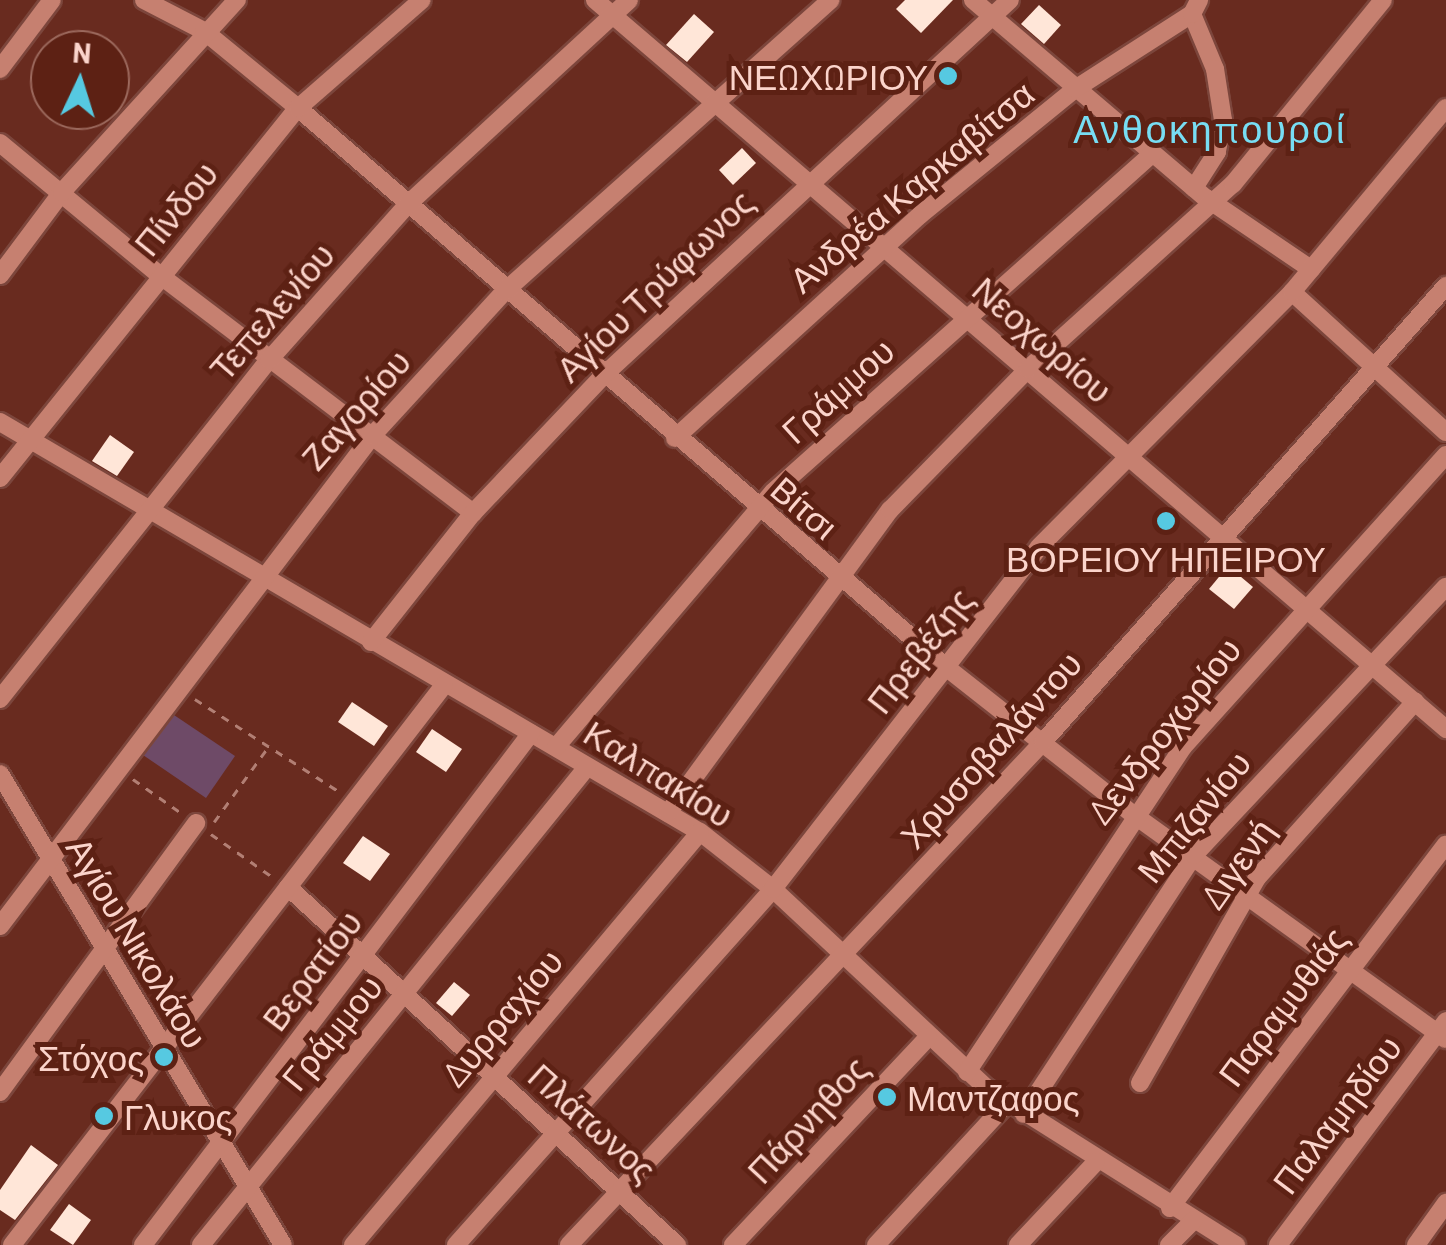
<!DOCTYPE html>
<html>
<head>
<meta charset="utf-8">
<style>
  body { margin:0 }
  #map { position:relative; width:1446px; height:1245px; overflow:hidden; background:#692b1f; font-family:Barlow,sans-serif }
  div>[style] { position:absolute }
  [style*='--x'] { left:calc(var(--x)*1px); top:calc(var(--y)*1px); width:calc(var(--w)*1px); rotate:calc(var(--a)*1deg) }
  .green>* { inset:0; background:#6e4a67 }
  .building>* { inset:0; background:#ffe6d8 }
  .path>* { height:2.5px; margin-top:-1.25px; transform-origin:0; background:repeating-linear-gradient(90deg,#b27f74 0 8px,transparent 0 16px) }
  .roads { filter:drop-shadow(2px 0 #7c463c) drop-shadow(-2px 0 #7c463c) drop-shadow(0 2px #7c463c) drop-shadow(0 -2px #7c463c) }
  .minor>* { height:18px; margin:-9px; padding:0 9px; transform-origin:9px; border-radius:9px; background:#c68070 }
  .dots>* { width:28px; height:28px; translate:-50% -50%; box-sizing:border-box; border:5px solid #5d2114; border-radius:50% }
  span { translate:-50% -50%; white-space:nowrap; text-align:center; line-height:1.15; -webkit-text-stroke:10px #5d2114; paint-order:stroke }
  .poi-label { font-size:35px; color:#fbd4cb }
  .right { translate:-100% -50%; text-align:right }
  .left { translate:0 -50%; text-align:left }
  .street-label { font-size:35px; color:#fbd4cb }
  .neighbourhood-label { font-size:38px; color:#77ddf3; letter-spacing:2.5px }
  .north { position:absolute; left:30px; top:30px; width:100px; height:100px; box-sizing:border-box; background:#5d2114; border:2px solid #9c695d; border-radius:50%; rotate:4deg; font-size:28px; font-weight:700; line-height:40px; text-align:center; color:#fbd4cb }
  .north::after { content:''; display:block; margin:auto; width:35px; height:45px; background:#56c9e1; clip-path:polygon(50% 0,100% 100%,50% 72%,0 100%) }
</style>
</head>
<body>
<div id="map">
  <div class="green">
    <div style="clip-path:polygon(171px 713px,235px 756px,206px 798px,143px 755px)"></div>
  </div>
  <div class="building">
    <div style="clip-path:polygon(905px 0,953px 0,921px 33px,896px 9px)"></div>
    <div style="clip-path:polygon(1039px 5px,1061px 25px,1044px 44px,1021px 24px)"></div>
    <div style="clip-path:polygon(694px 14px,714px 32px,687px 62px,666px 45px)"></div>
    <div style="clip-path:polygon(742px 148px,756px 163px,733px 185px,719px 170px)"></div>
    <div style="clip-path:polygon(110px 435px,134px 452px,117px 476px,92px 461px)"></div>
    <div style="clip-path:polygon(1228px 566px,1253px 587px,1234px 609px,1209px 589px)"></div>
    <div style="clip-path:polygon(352px 702px,388px 726px,374px 746px,338px 722px)"></div>
    <div style="clip-path:polygon(432px 729px,462px 749px,446px 772px,416px 752px)"></div>
    <div style="clip-path:polygon(363px 836px,390px 854px,370px 881px,343px 863px)"></div>
    <div style="clip-path:polygon(454px 982px,470px 995px,452px 1016px,436px 1003px)"></div>
    <div style="clip-path:polygon(31px 1145px,58px 1165px,15px 1220px,0 1210px,0 1190px)"></div>
    <div style="clip-path:polygon(69px 1204px,91px 1220px,73px 1245px,50px 1230px)"></div>
  </div>
  <div class="path">
    <div style="--x:195;--y:699;--w:172;--a:32.7"></div>
    <div style="--x:133;--y:779;--w:57;--a:35.1"></div>
    <div style="--x:214;--y:822;--w:92;--a:-54.2"></div>
    <div style="--x:211;--y:834;--w:77;--a:34.9"></div>
  </div>
  <div class="roads">
    <div class="minor">
      <div style="--x:144;--y:0;--w:68;--a:27.3"></div>
      <div style="--x:204;--y:31;--w:122;--a:39.3"></div>
      <div style="--x:298;--y:108;--w:857;--a:40.79"></div>
      <div style="--x:947;--y:668;--w:238;--a:38.2"></div>
      <div style="--x:1134;--y:815;--w:384;--a:35.7"></div>
      <div style="--x:595;--y:0;--w:1121;--a:40.58"></div>
      <div style="--x:973;--y:0;--w:306;--a:40.4"></div>
      <div style="--x:1206;--y:198;--w:127;--a:34.1"></div>
      <div style="--x:1192;--y:14;--w:60;--a:67.3"></div>
      <div style="--x:1215;--y:69;--w:52;--a:81.1"></div>
      <div style="--x:1223;--y:120;--w:33;--a:101"></div>
      <div style="--x:1217;--y:152;--w:43;--a:122.6"></div>
      <div style="--x:0;--y:69;--w:86;--a:-53"></div>
      <div style="--x:0;--y:143;--w:209;--a:39.6"></div>
      <div style="--x:161;--y:276;--w:392;--a:37.2"></div>
      <div style="--x:0;--y:275;--w:104;--a:-53.2"></div>
      <div style="--x:62;--y:192;--w:260;--a:-47.7"></div>
      <div style="--x:1292;--y:292;--w:208;--a:42.3"></div>
      <div style="--x:0;--y:422;--w:811;--a:30.36"></div>
      <div style="--x:700;--y:832;--w:93;--a:38"></div>
      <div style="--x:773;--y:889;--w:290;--a:43"></div>
      <div style="--x:985;--y:1087;--w:297;--a:32.2"></div>
      <div style="--x:675;--y:438;--w:331;--a:-42.3"></div>
      <div style="--x:920;--y:215;--w:200;--a:-39.1"></div>
      <div style="--x:1075;--y:89;--w:139;--a:-32.7"></div>
      <div style="--x:1192;--y:14;--w:16;--a:-63"></div>
      <div style="--x:0;--y:478;--w:475;--a:-51.2"></div>
      <div style="--x:298;--y:108;--w:164;--a:-41.1"></div>
      <div style="--x:371;--y:642;--w:164;--a:-51.7"></div>
      <div style="--x:473;--y:513;--w:192;--a:-46.5"></div>
      <div style="--x:605;--y:374;--w:551;--a:-42.72"></div>
      <div style="--x:0;--y:699;--w:433;--a:-51.6"></div>
      <div style="--x:269;--y:360;--w:208;--a:-48.3"></div>
      <div style="--x:407;--y:205;--w:302;--a:-42.7"></div>
      <div style="--x:556;--y:747;--w:335;--a:-49.6"></div>
      <div style="--x:773;--y:492;--w:508;--a:-41.73"></div>
      <div style="--x:0;--y:774;--w:549;--a:59"></div>
      <div style="--x:668;--y:813;--w:376;--a:-53.8"></div>
      <div style="--x:890;--y:510;--w:197;--a:-45.6"></div>
      <div style="--x:1028;--y:369;--w:276;--a:-42.1"></div>
      <div style="--x:1233;--y:184;--w:237;--a:-50.8"></div>
      <div style="--x:288;--y:887;--w:529;--a:42.62"></div>
      <div style="--x:0;--y:926;--w:615;--a:-52.79"></div>
      <div style="--x:372;--y:436;--w:195;--a:-47.5"></div>
      <div style="--x:504;--y:292;--w:438;--a:-41.8"></div>
      <div style="--x:967;--y:1072;--w:390;--a:-56.4"></div>
      <div style="--x:1183;--y:747;--w:393;--a:-48"></div>
      <div style="--x:1140;--y:1083;--w:236;--a:-60.3"></div>
      <div style="--x:1257;--y:878;--w:237;--a:-48.1"></div>
      <div style="--x:0;--y:1092;--w:333;--a:-53.9"></div>
      <div style="--x:1024;--y:1114;--w:310;--a:-56.7"></div>
      <div style="--x:1194;--y:855;--w:368;--a:-46.8"></div>
      <div style="--x:1170;--y:1208;--w:456;--a:-52.8"></div>
      <div style="--x:12;--y:1245;--w:707;--a:-52.35"></div>
      <div style="--x:143;--y:1245;--w:642;--a:-52.84"></div>
      <div style="--x:201;--y:1245;--w:614;--a:-51.08"></div>
      <div style="--x:353;--y:1245;--w:539;--a:-49.96"></div>
      <div style="--x:456;--y:1245;--w:477;--a:-48.3"></div>
      <div style="--x:773;--y:889;--w:433;--a:-52.1"></div>
      <div style="--x:1039;--y:547;--w:359;--a:-45.2"></div>
      <div style="--x:1292;--y:292;--w:240;--a:-50.1"></div>
      <div style="--x:569;--y:1245;--w:691;--a:-46.7"></div>
      <div style="--x:1043;--y:742;--w:609;--a:-48.53"></div>
      <div style="--x:733;--y:1245;--w:285;--a:-46.8"></div>
      <div style="--x:876;--y:1245;--w:193;--a:-47.3"></div>
      <div style="--x:1018;--y:1245;--w:114;--a:-46.8"></div>
      <div style="--x:1169;--y:1245;--w:35;--a:-45"></div>
      <div style="--x:1278;--y:1245;--w:280;--a:-53.1"></div>
      <div style="--x:1416;--y:1245;--w:52;--a:-54.5"></div>
    </div>
  </div>
  <div class="dots">
    <div style="left:948px;top:76px;background:#56c9e1"></div>
    <div style="left:1166px;top:521px;background:#56c9e1"></div>
    <div style="left:164px;top:1057px;background:#56c9e1"></div>
    <div style="left:887px;top:1097px;background:#56c9e1"></div>
    <div style="left:104px;top:1116px;background:#56c9e1"></div>
  </div>
  <div class="poi-label">
    <span class="right" style="left:928px;top:76px">ΝΕΩΧΩΡΙΟΥ</span>
    <span style="left:1166px;top:558px">ΒΟΡΕΙΟΥ ΗΠΕΙΡΟΥ</span>
    <span class="right" style="left:144px;top:1057px">Στόχος</span>
    <span class="left" style="left:907px;top:1097px">Μαντζαφος</span>
    <span class="left" style="left:124px;top:1116px">Γλυκος</span>
  </div>
  <div class="street-label">
    <span style="left:911px;top:186px;rotate:-40deg">Ανδρέα Καρκαβίτσα</span>
    <span style="left:175px;top:208px;rotate:-51deg">Πίνδου</span>
    <span style="left:654px;top:285px;rotate:-44deg">Αγίου Τρύφωνος</span>
    <span style="left:271px;top:311px;rotate:-49deg">Τεπελενίου</span>
    <span style="left:1043px;top:339px;rotate:41deg">Νεοχωρίου</span>
    <span style="left:837px;top:390px;rotate:-42deg">Γράμμου</span>
    <span style="left:355px;top:409px;rotate:-49deg">Ζαγορίου</span>
    <span style="left:805px;top:507px;rotate:41deg">Βίτσι</span>
    <span style="left:919px;top:650px;rotate:-52deg">Πρεβέζης</span>
    <span style="left:1163px;top:730px;rotate:-52deg">Δενδροχωρίου</span>
    <span style="left:990px;top:749px;rotate:-48deg">Χρυσοβαλάντου</span>
    <span style="left:659px;top:773px;rotate:32deg">Καλπακίου</span>
    <span style="left:1193px;top:816px;rotate:-51deg">Μπιζανίου</span>
    <span style="left:1236px;top:863px;rotate:-55deg">Διγενή</span>
    <span style="left:138px;top:942px;rotate:59deg">Αγίου Νικολάου</span>
    <span style="left:311px;top:970px;rotate:-53deg">Βερατίου</span>
    <span style="left:1282px;top:1006px;rotate:-53deg">Παραμυθιάς</span>
    <span style="left:501px;top:1017px;rotate:-50deg">Δυρραχίου</span>
    <span style="left:331px;top:1032px;rotate:-51deg">Γράμμου</span>
    <span style="left:1336px;top:1114px;rotate:-53deg">Παλαμηδίου</span>
    <span style="left:807px;top:1119px;rotate:-47deg">Πάρνηθος</span>
    <span style="left:593px;top:1122px;rotate:42deg">Πλάτωνος</span>
  </div>
  <div class="neighbourhood-label">
    <span style="left:1210px;top:129px">Ανθοκηπουροί</span>
  </div>
  <div class="north">N</div>
</div>
</body>
</html>
